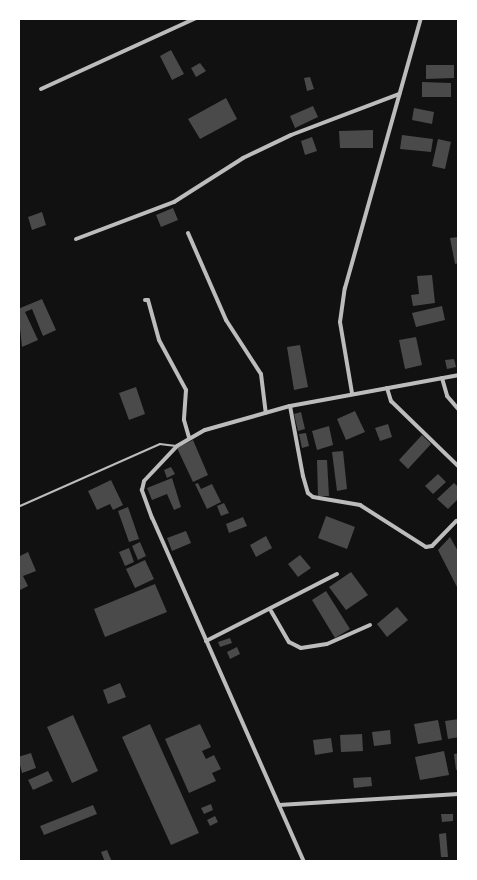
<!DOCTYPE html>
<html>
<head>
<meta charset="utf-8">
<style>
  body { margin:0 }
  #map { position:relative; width:477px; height:880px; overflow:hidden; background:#111; font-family:Barlow,sans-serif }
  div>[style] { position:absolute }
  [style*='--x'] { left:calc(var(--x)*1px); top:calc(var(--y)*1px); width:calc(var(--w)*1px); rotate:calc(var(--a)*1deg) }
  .building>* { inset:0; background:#4a4a4a }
  .service>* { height:1.5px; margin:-0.75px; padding:0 0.75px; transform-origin:0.75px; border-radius:0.75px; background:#bcbcbc }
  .minor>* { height:4px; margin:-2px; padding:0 2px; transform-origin:2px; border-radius:2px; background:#bcbcbc }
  span { translate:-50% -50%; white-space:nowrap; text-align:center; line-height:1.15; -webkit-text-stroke:4.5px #fff; paint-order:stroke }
  .frame { position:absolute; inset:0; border:20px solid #fff; pointer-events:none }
</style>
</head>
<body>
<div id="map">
  <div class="building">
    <div style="clip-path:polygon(171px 50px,184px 74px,172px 80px,160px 56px)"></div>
    <div style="clip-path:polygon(200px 63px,206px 71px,196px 77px,191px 68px)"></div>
    <div style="clip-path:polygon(426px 65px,454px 65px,454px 78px,426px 79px)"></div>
    <div style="clip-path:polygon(310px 77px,314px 89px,307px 91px,304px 78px)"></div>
    <div style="clip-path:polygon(422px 82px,451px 83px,451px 97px,422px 97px)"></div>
    <div style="clip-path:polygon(226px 98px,237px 119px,200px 139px,188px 119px)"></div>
    <div style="clip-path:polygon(313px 106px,318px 117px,295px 128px,290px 116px)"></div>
    <div style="clip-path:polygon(414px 108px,434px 112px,432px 124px,412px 120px)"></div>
    <div style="clip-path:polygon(373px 130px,373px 148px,340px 148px,339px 131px)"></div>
    <div style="clip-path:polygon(402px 135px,433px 139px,431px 152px,400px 149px)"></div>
    <div style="clip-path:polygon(312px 137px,317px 151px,305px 155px,301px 141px)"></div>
    <div style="clip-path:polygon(438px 139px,451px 142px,445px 169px,432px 166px)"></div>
    <div style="clip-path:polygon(173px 208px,178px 220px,161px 227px,156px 215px)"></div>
    <div style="clip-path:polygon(42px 212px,46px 225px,32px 230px,28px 217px)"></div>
    <div style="clip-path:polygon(459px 237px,459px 263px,455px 264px,450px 238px)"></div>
    <div style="clip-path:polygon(432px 275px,435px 303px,413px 306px,411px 295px,419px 294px,417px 276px)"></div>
    <div style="clip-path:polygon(42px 299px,56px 330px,43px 336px,32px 309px,25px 312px,38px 340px,22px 347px,18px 309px)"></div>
    <div style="clip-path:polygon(442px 306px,445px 320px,416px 327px,412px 313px)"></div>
    <div style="clip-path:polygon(416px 337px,422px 365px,405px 369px,399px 340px)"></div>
    <div style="clip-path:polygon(300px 345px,308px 387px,294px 390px,287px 347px)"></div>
    <div style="clip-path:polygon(454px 359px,456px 367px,447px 369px,445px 360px)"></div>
    <div style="clip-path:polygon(136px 387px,145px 414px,129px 420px,119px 393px)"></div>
    <div style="clip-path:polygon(355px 411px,365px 432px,346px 440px,337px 419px)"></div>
    <div style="clip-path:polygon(301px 412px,305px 429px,298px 431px,294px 414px)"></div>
    <div style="clip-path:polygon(388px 424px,392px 437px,380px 441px,375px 428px)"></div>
    <div style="clip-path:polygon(329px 426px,333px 445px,317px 450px,312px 431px)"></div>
    <div style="clip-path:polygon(306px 433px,309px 446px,302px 448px,299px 434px)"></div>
    <div style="clip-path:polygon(422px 435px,431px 444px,408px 469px,399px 460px)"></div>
    <div style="clip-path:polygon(193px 440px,208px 475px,193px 482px,177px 448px)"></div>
    <div style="clip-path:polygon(343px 451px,347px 489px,337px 491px,332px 452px)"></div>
    <div style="clip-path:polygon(317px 460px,327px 460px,329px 496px,318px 496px)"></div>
    <div style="clip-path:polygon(171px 467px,175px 474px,167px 478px,164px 470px)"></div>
    <div style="clip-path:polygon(438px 474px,446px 482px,433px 494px,425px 486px)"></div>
    <div style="clip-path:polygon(172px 478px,181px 507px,174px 510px,167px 494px,152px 500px,147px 488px)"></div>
    <div style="clip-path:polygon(111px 480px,123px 505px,113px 510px,110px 504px,97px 510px,88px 491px)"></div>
    <div style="clip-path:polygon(198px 483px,201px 489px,212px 484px,221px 502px,207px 509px,195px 484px)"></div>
    <div style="clip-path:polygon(454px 483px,459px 488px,459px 498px,448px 509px,437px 499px)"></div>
    <div style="clip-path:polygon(224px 503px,229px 513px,221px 516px,217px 506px)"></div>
    <div style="clip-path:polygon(128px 507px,139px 539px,129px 542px,118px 511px)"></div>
    <div style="clip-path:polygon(326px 516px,355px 527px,347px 549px,318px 538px)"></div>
    <div style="clip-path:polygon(243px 517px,247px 526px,229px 533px,226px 524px)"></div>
    <div style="clip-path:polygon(186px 531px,191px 543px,172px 551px,167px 538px)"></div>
    <div style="clip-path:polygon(266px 536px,272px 548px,256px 557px,250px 545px)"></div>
    <div style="clip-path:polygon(450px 537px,459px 553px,457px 587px,438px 550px)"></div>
    <div style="clip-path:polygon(140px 542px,146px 556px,138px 560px,132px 546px)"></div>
    <div style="clip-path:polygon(129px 548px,134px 562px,125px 566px,119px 552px)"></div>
    <div style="clip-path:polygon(28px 552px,36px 571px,23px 576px,28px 586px,18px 591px,18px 557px)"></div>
    <div style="clip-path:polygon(300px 555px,311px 568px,298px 577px,288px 564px)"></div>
    <div style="clip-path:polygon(145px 560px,154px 579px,135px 588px,126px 569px)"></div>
    <div style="clip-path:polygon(351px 572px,368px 595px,346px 610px,329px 587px)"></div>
    <div style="clip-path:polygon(155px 584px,167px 612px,105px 637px,94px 609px)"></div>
    <div style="clip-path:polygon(326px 591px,350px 629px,335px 638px,312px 600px)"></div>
    <div style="clip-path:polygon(397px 607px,408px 620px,387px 637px,377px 624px)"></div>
    <div style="clip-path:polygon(230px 638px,232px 643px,220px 647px,218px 642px)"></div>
    <div style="clip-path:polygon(237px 647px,240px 654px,230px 659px,227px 652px)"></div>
    <div style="clip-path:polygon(120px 683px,126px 697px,108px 704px,103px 690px)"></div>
    <div style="clip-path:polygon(73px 715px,98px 771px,72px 783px,47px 727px)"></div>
    <div style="clip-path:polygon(459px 719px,459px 737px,448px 739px,445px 721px)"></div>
    <div style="clip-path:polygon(438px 720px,442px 740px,418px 744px,414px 724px)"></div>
    <div style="clip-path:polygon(150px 724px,199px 833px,171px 845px,122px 737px)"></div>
    <div style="clip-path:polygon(200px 724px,211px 747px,202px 751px,206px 759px,214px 755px,221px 769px,212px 773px,216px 781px,189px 793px,165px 739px)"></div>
    <div style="clip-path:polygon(390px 730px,391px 744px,374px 746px,372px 732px)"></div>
    <div style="clip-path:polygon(362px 734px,363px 751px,341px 752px,340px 735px)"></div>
    <div style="clip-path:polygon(331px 738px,333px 752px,315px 755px,313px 740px)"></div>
    <div style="clip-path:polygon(444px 751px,449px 775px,420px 780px,415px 757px)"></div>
    <div style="clip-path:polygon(31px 753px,36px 768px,22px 773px,18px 757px)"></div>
    <div style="clip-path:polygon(459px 753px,459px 769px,456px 770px,454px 754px)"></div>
    <div style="clip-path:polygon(48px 771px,53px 781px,33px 790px,28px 780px)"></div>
    <div style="clip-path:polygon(371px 777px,372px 786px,354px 788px,353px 778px)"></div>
    <div style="clip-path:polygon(211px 804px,213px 810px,204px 814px,201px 808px)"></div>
    <div style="clip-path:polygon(93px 805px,97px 814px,44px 835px,40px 826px)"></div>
    <div style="clip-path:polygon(441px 814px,453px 814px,453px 821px,442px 822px)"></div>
    <div style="clip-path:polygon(215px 816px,218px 822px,210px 826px,207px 820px)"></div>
    <div style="clip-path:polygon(446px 833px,448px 857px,441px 857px,439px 834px)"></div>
    <div style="clip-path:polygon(107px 850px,112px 862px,105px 862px,101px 852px)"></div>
  </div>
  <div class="service">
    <div style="--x:18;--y:507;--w:155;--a:-23.9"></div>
    <div style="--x:160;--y:444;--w:16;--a:7"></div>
  </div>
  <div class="minor">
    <div style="--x:41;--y:89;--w:170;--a:-24.6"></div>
    <div style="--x:188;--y:233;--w:95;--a:66.4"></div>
    <div style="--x:226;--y:320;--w:64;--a:57.1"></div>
    <div style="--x:261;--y:374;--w:39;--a:83"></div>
    <div style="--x:76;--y:239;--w:105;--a:-20.7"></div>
    <div style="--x:174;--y:202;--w:82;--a:-32.5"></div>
    <div style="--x:243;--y:158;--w:53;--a:-25.6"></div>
    <div style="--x:291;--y:135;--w:116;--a:-20.8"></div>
    <div style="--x:145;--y:300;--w:3;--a:0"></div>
    <div style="--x:148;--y:300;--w:41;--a:74.6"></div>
    <div style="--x:159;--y:340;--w:57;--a:61.6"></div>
    <div style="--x:186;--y:390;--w:30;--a:94"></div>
    <div style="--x:184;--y:420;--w:19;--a:74"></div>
    <div style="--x:442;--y:378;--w:19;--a:74"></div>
    <div style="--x:447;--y:396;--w:18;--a:49"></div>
    <div style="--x:387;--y:388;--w:14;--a:73"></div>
    <div style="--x:391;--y:401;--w:95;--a:44.1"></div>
    <div style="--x:352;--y:393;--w:72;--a:-99.6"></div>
    <div style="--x:340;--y:322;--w:34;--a:-82"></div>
    <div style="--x:345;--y:288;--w:280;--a:-74.3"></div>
    <div style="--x:290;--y:406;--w:71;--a:79.5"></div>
    <div style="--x:303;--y:476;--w:18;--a:74"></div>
    <div style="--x:308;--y:493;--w:6;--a:39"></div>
    <div style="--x:313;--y:497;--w:48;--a:9.7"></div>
    <div style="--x:360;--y:505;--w:78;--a:32.5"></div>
    <div style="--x:426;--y:547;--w:6;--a:-9"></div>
    <div style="--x:432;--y:546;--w:35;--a:-46"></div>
    <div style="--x:271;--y:611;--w:36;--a:60"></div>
    <div style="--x:289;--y:642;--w:13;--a:27"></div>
    <div style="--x:301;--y:648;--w:26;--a:-9"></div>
    <div style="--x:327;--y:644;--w:47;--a:-23.8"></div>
    <div style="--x:206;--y:641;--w:147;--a:-27.1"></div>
    <div style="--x:279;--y:805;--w:180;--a:-3.5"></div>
    <div style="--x:304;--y:862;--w:376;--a:-113.8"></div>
    <div style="--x:152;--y:518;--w:30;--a:-110"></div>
    <div style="--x:142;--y:490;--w:9;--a:-77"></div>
    <div style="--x:144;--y:481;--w:48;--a:-46.7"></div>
    <div style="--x:177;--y:446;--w:32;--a:-30"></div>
    <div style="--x:205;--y:430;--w:88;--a:-15.8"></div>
    <div style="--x:290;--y:406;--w:172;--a:-10.4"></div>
  </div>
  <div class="frame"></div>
</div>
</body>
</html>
